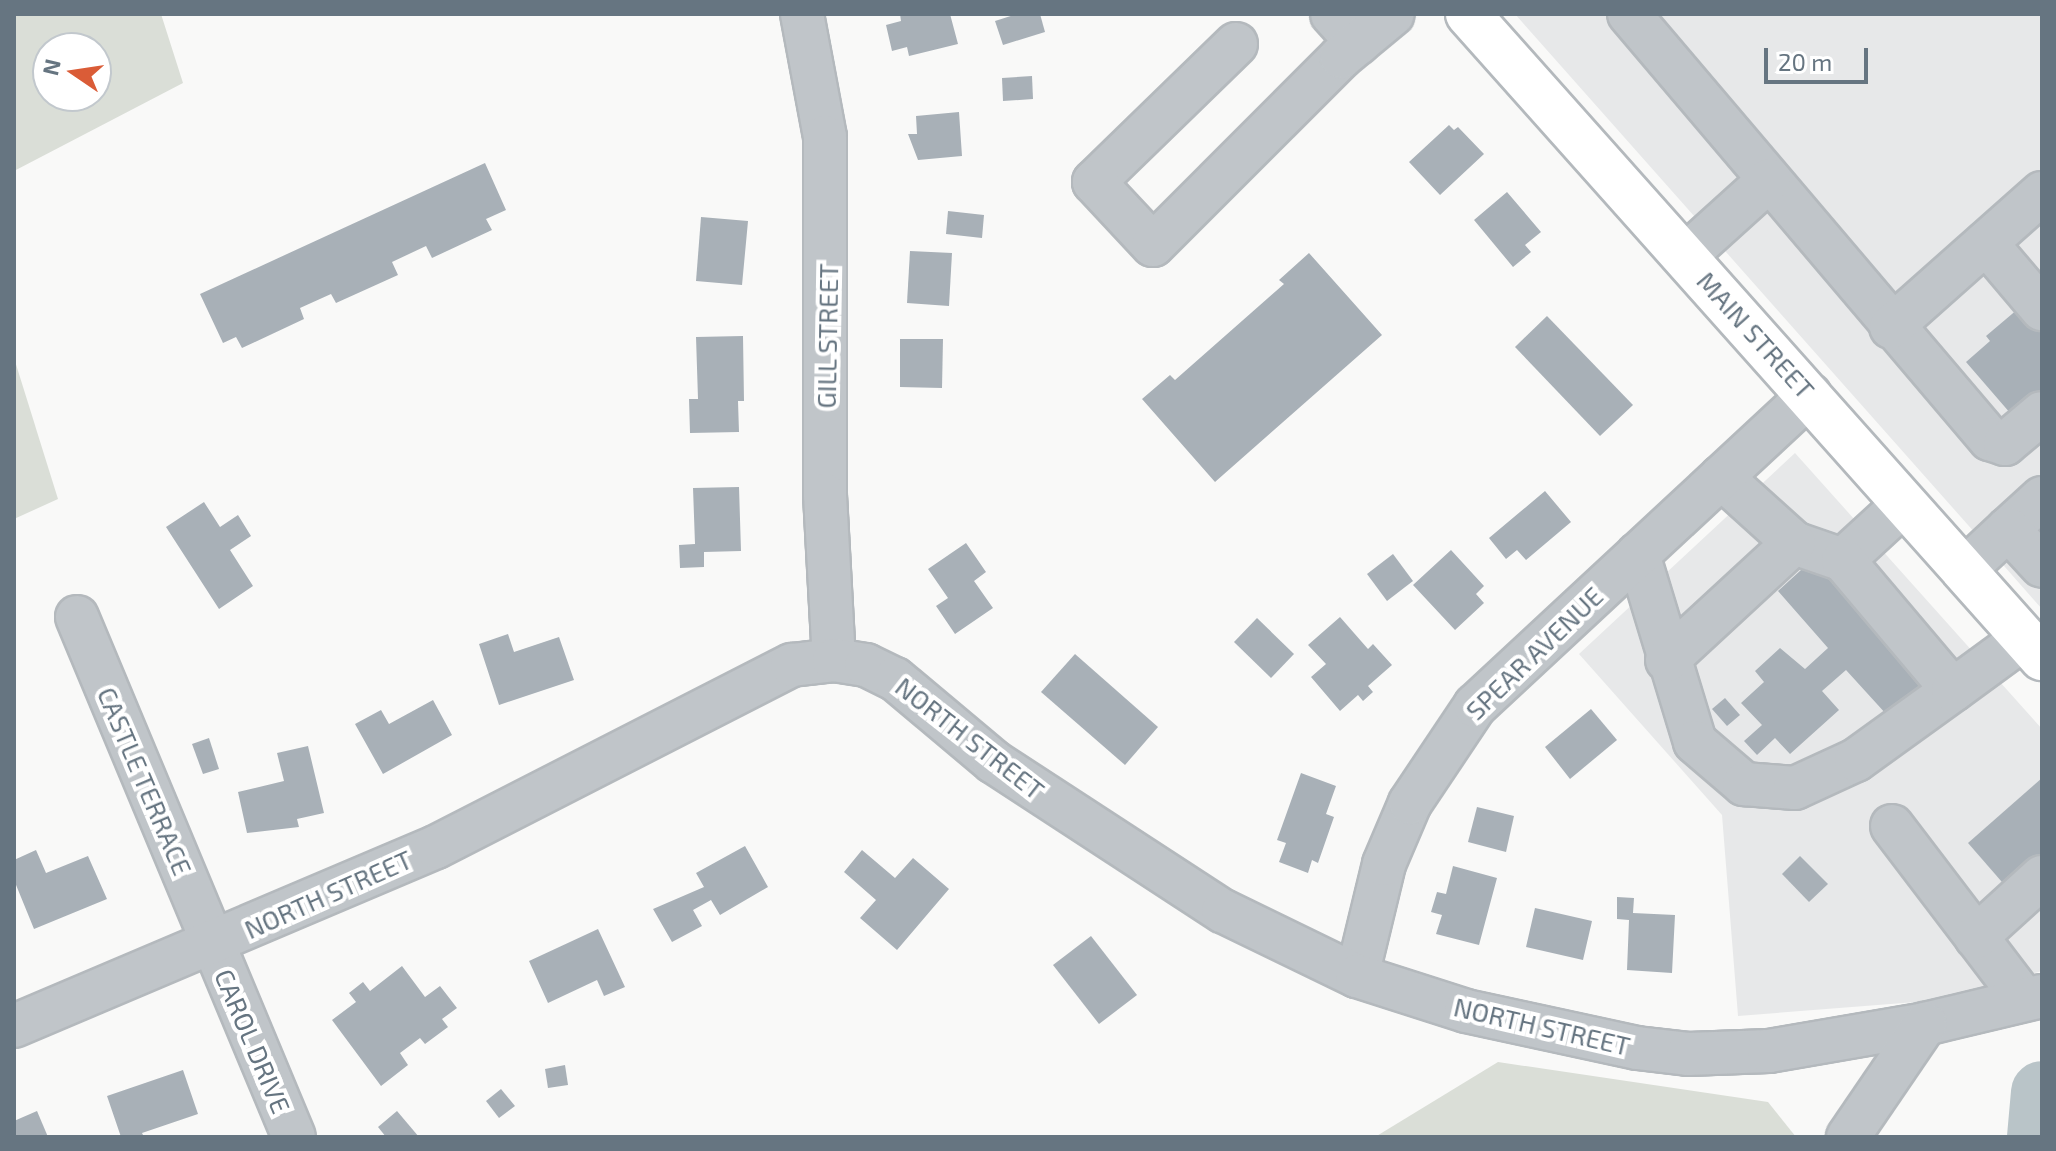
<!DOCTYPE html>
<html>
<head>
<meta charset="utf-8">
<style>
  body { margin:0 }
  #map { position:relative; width:2056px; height:1151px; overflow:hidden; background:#f9f9f8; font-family:"Exo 2",sans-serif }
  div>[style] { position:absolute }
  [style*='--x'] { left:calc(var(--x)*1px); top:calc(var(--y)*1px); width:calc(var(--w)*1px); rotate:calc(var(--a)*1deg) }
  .built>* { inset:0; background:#e7e8e9 }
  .green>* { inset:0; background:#daded7 }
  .river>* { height:62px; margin:-31px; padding:0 31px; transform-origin:31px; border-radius:31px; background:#b9c4c8 }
  .building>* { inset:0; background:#a8b0b7 }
  .roads { filter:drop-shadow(2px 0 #b4b9bd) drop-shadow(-2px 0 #b4b9bd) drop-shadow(0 2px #b4b9bd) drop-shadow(0 -2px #b4b9bd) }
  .minor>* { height:42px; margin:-21px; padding:0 21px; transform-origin:21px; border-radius:21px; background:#c0c5c9 }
  .major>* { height:44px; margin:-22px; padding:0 22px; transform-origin:22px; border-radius:22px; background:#fff }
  span { translate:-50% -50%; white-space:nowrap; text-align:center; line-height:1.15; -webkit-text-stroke:8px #fff; paint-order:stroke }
  .street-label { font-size:26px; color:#667581 }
  .frame { position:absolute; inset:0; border:16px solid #667581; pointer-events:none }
  .north { position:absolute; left:32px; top:32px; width:80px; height:80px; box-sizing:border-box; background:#fff; border:2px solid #c2c8cd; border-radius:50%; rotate:283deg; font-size:22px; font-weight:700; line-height:32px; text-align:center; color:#667581 }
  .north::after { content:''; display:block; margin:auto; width:28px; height:36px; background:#da5c37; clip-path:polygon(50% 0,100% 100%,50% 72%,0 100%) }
  .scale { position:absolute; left:1764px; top:48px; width:104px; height:36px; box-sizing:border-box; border:4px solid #667581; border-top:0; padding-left:10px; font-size:24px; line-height:28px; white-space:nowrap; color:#667581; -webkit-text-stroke:6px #fff; paint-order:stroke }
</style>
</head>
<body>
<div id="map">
  <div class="built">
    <div style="clip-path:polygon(1515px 14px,2042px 14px,2042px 609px,1968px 525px)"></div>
    <div style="clip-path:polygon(1795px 453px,2042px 729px,2042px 971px,1929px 1001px,1738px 1016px,1722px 815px,1579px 654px)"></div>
  </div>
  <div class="green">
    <div style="clip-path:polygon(evenodd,14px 14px,161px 14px,183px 83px,14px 171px,14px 14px,48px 48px,96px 48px,96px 96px,48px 96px,48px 48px)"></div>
    <div style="clip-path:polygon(14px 358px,58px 499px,14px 519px)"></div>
    <div style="clip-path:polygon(1498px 1062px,1768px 1102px,1796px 1137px,1375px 1137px)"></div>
  </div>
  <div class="river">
    <div style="--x:2038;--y:1137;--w:45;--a:-84.9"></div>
  </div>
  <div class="building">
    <div style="clip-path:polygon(900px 14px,950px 14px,958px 44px,909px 56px,907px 47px,892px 51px,886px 25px,901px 21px)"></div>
    <div style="clip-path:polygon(1017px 14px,1040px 14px,1045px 32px,1003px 45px,995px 21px)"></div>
    <div style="clip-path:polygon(1032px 76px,1033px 99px,1003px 101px,1002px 78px)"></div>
    <div style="clip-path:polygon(959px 112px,962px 156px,918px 160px,908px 134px,917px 134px,916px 116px)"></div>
    <div style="clip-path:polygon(1449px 125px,1454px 130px,1458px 127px,1484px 154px,1440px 195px,1409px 162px)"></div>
    <div style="clip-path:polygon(485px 163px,506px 210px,486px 219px,492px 230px,432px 258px,426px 246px,392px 262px,398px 275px,336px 303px,331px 294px,300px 308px,304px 319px,242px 348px,236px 337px,223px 343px,200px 294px)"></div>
    <div style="clip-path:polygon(1507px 192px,1541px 232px,1525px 245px,1531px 252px,1513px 267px,1474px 220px)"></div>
    <div style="clip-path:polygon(948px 211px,984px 215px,982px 238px,946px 234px)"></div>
    <div style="clip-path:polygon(701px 217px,748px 221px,742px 285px,696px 281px)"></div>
    <div style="clip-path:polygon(910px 251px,952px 253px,949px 306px,907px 303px)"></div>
    <div style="clip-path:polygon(1309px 253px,1382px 335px,1215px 482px,1142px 399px,1170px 375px,1175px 380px,1284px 284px,1279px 280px)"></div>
    <div style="clip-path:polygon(2025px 303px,2042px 323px,2042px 394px,2017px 421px,1966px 362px,1990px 341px,1986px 336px)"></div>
    <div style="clip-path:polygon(1547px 316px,1633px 405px,1600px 436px,1515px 347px)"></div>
    <div style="clip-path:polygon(743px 336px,744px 401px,738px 401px,739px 432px,690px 433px,689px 399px,698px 399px,696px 337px)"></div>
    <div style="clip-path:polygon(900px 339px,943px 339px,942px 388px,900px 387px)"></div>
    <div style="clip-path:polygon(739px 487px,741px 551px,704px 552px,704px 567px,680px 568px,679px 545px,695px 544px,693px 488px)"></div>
    <div style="clip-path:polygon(1545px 491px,1571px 522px,1526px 560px,1517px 550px,1506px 559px,1489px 538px)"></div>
    <div style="clip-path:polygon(204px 502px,220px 527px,238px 515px,251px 536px,230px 550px,253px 586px,219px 609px,166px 527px)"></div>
    <div style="clip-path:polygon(966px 543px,986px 572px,974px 581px,993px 608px,955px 634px,936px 606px,948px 598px,928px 569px)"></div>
    <div style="clip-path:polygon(1451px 550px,1484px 586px,1476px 594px,1484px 603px,1455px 630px,1413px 585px)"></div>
    <div style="clip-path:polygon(1393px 554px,1413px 581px,1387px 601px,1367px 574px)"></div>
    <div style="clip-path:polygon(1812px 560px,1932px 694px,1897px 726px,1846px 670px,1822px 691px,1839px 710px,1790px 754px,1775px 738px,1757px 755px,1744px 741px,1762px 725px,1741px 703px,1764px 682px,1755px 671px,1780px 648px,1805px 669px,1828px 648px,1778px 591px)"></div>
    <div style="clip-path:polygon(1340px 617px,1368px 649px,1373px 644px,1392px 665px,1368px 686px,1373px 692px,1363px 701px,1358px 695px,1340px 711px,1311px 677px,1326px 664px,1308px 645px)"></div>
    <div style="clip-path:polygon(1257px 618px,1294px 654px,1271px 678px,1234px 642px)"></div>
    <div style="clip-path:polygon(508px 634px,514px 652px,559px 637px,574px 680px,499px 705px,479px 644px)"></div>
    <div style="clip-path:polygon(1075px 654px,1158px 727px,1125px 765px,1041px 692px)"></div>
    <div style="clip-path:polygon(1725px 698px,1740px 715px,1727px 726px,1712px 709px)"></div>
    <div style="clip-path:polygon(433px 700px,452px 735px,383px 774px,355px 724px,381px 710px,389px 724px)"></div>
    <div style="clip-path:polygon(1591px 709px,1617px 740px,1570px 779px,1545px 747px)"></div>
    <div style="clip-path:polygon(209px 738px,219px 769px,203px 774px,192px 744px)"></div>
    <div style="clip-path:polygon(308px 746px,324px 813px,297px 819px,299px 827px,247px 833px,238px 792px,284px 781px,277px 753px)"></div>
    <div style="clip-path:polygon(1301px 773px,1336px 786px,1326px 814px,1334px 817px,1318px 863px,1312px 860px,1308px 873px,1279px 862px,1286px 843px,1277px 840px)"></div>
    <div style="clip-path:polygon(2042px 778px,2042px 874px,2015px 897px,1968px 843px)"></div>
    <div style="clip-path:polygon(1477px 807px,1514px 816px,1506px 852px,1468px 842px)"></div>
    <div style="clip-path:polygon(745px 846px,768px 887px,720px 915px,711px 900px,693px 910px,702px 926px,672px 942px,653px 909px,704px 887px,696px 873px)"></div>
    <div style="clip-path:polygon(36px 850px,46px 873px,88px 856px,107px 899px,34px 929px,14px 880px,14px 860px)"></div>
    <div style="clip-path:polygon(862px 850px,895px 878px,913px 858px,949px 889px,897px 950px,860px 918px,876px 900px,844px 872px)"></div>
    <div style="clip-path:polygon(1800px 856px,1828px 884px,1809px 902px,1782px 874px)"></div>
    <div style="clip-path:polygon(1453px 866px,1497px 878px,1479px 945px,1436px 934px,1442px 915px,1431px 912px,1437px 892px,1446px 894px)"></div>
    <div style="clip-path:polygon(1617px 897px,1634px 898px,1633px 913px,1675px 915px,1672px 973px,1627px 970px,1629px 920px,1617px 919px)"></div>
    <div style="clip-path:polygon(1535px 908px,1592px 921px,1583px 960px,1526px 947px)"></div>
    <div style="clip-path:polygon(598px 929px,625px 987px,604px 996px,597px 980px,548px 1003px,529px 961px)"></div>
    <div style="clip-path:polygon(1091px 936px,1137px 995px,1099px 1024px,1053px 965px)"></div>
    <div style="clip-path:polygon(402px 966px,425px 997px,440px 986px,457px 1008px,442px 1019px,448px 1027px,425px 1044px,420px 1038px,400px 1053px,408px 1065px,381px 1086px,332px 1020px,356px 1002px,349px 993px,363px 982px,370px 991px)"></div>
    <div style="clip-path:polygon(565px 1065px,568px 1085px,548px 1088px,545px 1069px)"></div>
    <div style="clip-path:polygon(183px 1070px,198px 1114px,142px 1133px,144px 1137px,121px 1137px,107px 1096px)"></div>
    <div style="clip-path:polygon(501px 1089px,515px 1106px,499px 1118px,486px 1101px)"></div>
    <div style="clip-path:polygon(37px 1111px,48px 1137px,14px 1137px,14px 1121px)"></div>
    <div style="clip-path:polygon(397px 1111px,419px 1137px,386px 1137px,378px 1127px)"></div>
  </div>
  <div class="roads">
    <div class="minor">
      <div style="--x:802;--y:14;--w:125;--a:79.4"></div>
      <div style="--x:825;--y:137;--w:358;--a:90"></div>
      <div style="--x:825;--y:495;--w:165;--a:86.9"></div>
      <div style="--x:1332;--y:14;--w:39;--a:48"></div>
      <div style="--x:1629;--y:14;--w:558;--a:49.66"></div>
      <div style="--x:1990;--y:439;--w:16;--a:18"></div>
      <div style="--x:2005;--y:444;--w:48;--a:-40"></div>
      <div style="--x:1236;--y:44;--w:198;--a:135.8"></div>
      <div style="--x:1094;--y:182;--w:86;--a:46.9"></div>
      <div style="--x:1153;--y:245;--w:266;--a:-45"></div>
      <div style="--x:1341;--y:57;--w:67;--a:-39.6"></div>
      <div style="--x:1986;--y:243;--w:87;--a:49.7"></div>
      <div style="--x:1685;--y:256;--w:113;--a:-42.1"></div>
      <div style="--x:1891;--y:327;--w:202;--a:-41.6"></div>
      <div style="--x:1721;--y:477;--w:98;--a:42.1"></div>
      <div style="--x:1794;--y:543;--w:52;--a:19.1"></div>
      <div style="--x:1843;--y:560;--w:84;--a:-42.6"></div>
      <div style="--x:2008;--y:529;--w:46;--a:-42.4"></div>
      <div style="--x:1638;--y:554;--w:196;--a:73.1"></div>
      <div style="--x:1695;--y:742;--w:65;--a:40.6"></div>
      <div style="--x:1744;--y:784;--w:51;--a:4.5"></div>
      <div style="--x:1795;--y:788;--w:67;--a:-24.7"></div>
      <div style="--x:1856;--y:760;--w:120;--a:-35.8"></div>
      <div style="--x:1843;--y:560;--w:170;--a:49.8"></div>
      <div style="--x:1953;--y:690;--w:88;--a:-36.2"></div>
      <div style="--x:1964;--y:570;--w:60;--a:-43"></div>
      <div style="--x:2008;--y:529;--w:50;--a:47.4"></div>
      <div style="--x:77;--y:617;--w:563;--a:67.35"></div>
      <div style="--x:1667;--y:660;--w:173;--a:-42.7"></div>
      <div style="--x:1892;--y:826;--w:218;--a:52.7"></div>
      <div style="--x:1976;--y:937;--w:89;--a:-42.3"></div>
      <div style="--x:1357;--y:976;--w:115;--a:-76.4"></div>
      <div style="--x:1384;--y:864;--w:66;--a:-66.9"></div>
      <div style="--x:1410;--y:803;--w:117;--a:-56.2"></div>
      <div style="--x:1475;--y:706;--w:457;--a:-42.9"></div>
      <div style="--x:14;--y:1026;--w:458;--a:-23"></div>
      <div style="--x:436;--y:847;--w:400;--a:-27.1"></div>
      <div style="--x:792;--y:665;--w:42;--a:-6.8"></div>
      <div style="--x:834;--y:660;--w:32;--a:9"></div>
      <div style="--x:866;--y:665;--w:32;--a:26"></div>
      <div style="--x:895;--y:679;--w:129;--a:40"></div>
      <div style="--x:994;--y:762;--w:273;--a:33.1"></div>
      <div style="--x:1223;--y:911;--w:149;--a:25.9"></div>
      <div style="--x:1357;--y:976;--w:114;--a:17.8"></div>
      <div style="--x:1466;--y:1011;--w:175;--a:12.2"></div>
      <div style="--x:1637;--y:1048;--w:51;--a:6.7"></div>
      <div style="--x:1688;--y:1054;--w:81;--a:-2.1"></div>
      <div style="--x:1769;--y:1051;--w:158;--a:-9.8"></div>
      <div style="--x:1925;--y:1024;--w:120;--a:-13.5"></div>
      <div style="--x:1848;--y:1137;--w:137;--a:-55.7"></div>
    </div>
    <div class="major">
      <div style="--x:1468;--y:14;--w:863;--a:48.29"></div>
    </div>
  </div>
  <div class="street-label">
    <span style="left:1756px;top:335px;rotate:48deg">MAIN STREET</span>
    <span style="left:827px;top:336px;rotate:-89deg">GILL STREET</span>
    <span style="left:1534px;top:653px;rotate:-44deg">SPEAR AVENUE</span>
    <span style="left:970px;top:738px;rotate:38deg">NORTH STREET</span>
    <span style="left:145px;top:781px;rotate:67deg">CASTLE TERRACE</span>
    <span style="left:328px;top:894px;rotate:-24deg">NORTH STREET</span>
    <span style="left:1542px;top:1026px;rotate:13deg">NORTH STREET</span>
    <span style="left:253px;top:1041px;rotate:67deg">CAROL DRIVE</span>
  </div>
  <div class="frame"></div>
  <div class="north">N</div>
  <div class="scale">20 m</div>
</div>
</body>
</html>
